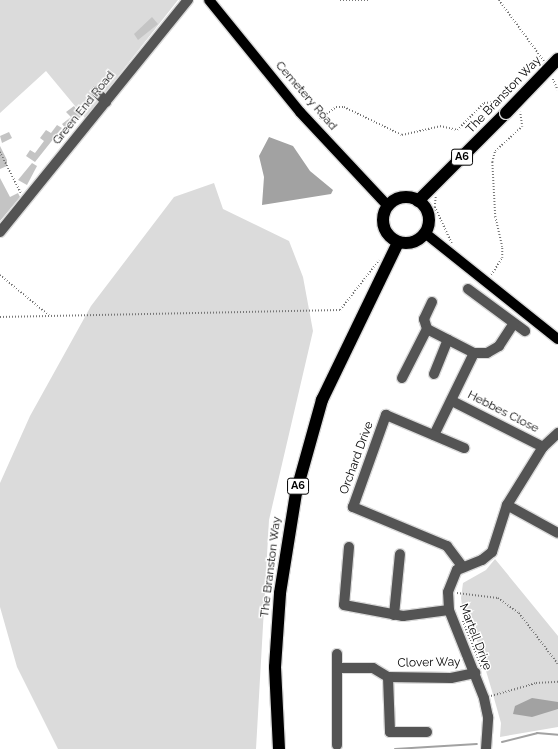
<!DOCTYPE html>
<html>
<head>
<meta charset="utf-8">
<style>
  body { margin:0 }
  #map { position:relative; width:558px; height:749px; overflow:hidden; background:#fff; font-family:Raleway,sans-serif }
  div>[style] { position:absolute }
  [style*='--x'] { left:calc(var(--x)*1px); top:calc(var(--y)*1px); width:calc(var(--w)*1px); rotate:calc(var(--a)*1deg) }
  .green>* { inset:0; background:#dbdbdb }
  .water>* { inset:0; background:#a2a2a2 }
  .stream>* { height:2px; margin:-1px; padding:0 1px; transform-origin:1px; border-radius:1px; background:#a2a2a2 }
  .building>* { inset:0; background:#c4c4c4 }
  .path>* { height:1.5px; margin-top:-0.75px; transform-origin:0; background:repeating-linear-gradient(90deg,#767676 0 1px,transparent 0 3px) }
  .roads { filter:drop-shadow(1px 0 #dbdbdb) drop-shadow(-1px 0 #dbdbdb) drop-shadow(0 1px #dbdbdb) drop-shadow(0 -1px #dbdbdb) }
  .minor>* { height:10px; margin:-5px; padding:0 5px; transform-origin:5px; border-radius:5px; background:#545454 }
  .major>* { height:10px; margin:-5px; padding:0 5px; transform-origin:5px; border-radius:5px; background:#000 }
  .highway>* { height:12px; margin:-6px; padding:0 6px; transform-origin:6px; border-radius:6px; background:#000 }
  .highway>.ring { margin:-6px; padding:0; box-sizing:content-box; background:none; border:12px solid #000; border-radius:50% }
  .bridges { filter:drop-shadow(1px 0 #dbdbdb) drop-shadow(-1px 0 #dbdbdb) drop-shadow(0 1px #dbdbdb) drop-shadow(0 -1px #dbdbdb) }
  .highway-bridge>* { height:12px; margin:-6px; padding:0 6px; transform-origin:6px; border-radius:6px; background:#000 }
  span { translate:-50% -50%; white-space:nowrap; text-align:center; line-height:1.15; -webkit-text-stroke:3px #fff; paint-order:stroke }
  .shield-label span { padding:1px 3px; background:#fff; border:1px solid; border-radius:3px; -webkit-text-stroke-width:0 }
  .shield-label { font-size:11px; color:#000; font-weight:700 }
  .street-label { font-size:12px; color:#000 }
</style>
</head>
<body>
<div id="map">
  <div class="green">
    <div style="clip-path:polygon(0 0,178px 0,85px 118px,46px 71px,0 113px)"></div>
    <div style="clip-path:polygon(214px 183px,223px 209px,289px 241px,303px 277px,313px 331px,269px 520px,256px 749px,58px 749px,17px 667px,0 607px,0 483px,30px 416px,91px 306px,174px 197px)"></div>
    <div style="clip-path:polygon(495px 559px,558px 636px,558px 727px,500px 737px,501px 723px,492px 691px,475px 634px,463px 613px,461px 598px,463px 583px,486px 570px)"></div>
  </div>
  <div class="water">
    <div style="clip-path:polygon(269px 137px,293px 146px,310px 171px,333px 190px,331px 194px,262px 205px,264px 177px,259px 156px)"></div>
    <div style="clip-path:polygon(532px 698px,558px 702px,558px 709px,532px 717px,513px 714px,515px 706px)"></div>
  </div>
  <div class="stream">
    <div style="--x:502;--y:742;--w:36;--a:-14"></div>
    <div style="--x:537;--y:733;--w:21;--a:5"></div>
    <div style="--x:395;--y:749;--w:82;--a:-3.5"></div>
  </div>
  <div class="building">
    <div style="clip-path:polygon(152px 17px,158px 24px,138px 40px,134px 34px)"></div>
    <div style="clip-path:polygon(74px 106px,82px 116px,66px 129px,62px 124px,71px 117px,66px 112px)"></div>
    <div style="clip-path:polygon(57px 125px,62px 128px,35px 162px,26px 156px,30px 150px,35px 153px,44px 141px,40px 138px,46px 130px,51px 133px)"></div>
    <div style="clip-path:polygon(9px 132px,12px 138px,2px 143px,0 136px)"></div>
    <div style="clip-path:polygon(0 146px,7px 160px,7px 166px,0 169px)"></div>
    <div style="clip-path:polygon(32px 163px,37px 166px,27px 185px,18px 180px)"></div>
    <div style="clip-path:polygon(0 178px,10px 197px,18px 193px,20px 197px,0 221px)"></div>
  </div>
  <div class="path">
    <div style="--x:340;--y:0;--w:30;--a:0"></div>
    <div style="--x:499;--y:0;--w:76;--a:53.6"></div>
    <div style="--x:553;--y:79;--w:12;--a:66"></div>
    <div style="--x:319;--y:119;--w:21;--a:-35"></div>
    <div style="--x:336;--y:107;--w:8;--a:0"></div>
    <div style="--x:344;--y:107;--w:64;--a:25.8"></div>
    <div style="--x:402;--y:135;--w:39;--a:-13"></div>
    <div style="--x:440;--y:126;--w:17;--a:13"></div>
    <div style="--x:457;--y:130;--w:38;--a:-45"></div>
    <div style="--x:484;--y:103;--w:21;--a:-5"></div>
    <div style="--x:0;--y:152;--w:46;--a:62.9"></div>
    <div style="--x:436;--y:197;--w:10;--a:96"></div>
    <div style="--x:435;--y:207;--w:40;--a:65"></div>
    <div style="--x:0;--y:275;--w:65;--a:39.4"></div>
    <div style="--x:491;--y:275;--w:20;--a:-57"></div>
    <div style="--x:502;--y:258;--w:11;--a:-90"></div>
    <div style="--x:502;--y:247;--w:31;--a:-103"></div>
    <div style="--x:495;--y:217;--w:55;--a:-93.1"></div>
    <div style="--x:492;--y:162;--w:11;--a:-75"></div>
    <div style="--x:495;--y:151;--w:36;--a:-42"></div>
    <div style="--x:522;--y:127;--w:15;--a:-98"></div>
    <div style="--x:0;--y:317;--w:340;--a:-1.2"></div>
    <div style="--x:340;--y:310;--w:63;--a:-52"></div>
    <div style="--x:457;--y:593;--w:41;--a:7"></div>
    <div style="--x:498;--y:598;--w:26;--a:36"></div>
    <div style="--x:519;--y:613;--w:64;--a:52.6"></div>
    <div style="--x:463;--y:621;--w:51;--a:68"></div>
    <div style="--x:491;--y:696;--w:47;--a:-16.1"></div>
    <div style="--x:536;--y:683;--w:22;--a:-3"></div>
  </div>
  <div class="roads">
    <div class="minor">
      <div style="--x:96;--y:91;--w:15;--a:48"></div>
      <div style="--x:0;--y:232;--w:299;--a:-51"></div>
      <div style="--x:468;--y:289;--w:71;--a:36.4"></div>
      <div style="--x:432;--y:302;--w:19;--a:115"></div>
      <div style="--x:424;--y:319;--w:10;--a:73"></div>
      <div style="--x:427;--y:329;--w:53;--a:27.1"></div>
      <div style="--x:474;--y:353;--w:13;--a:0"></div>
      <div style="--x:487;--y:353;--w:14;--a:-30"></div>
      <div style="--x:499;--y:346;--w:27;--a:-57"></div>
      <div style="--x:434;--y:374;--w:37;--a:-68"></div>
      <div style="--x:402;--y:378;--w:55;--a:-63"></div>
      <div style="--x:452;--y:401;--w:102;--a:26.8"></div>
      <div style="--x:434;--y:435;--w:91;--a:-64"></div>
      <div style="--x:507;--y:505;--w:58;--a:28.8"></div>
      <div style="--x:349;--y:547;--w:58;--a:94.9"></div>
      <div style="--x:344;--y:605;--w:60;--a:10.6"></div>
      <div style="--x:403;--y:616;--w:46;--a:-7.4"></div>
      <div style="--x:462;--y:566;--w:25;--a:-127"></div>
      <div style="--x:447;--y:546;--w:102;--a:-157.5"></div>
      <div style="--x:353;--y:507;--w:98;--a:-70.3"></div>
      <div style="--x:386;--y:415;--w:85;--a:22.9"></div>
      <div style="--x:394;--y:615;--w:61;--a:-84.4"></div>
      <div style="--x:337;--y:654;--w:91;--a:90"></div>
      <div style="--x:337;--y:668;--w:36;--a:0"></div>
      <div style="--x:373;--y:668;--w:17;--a:31"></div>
      <div style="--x:388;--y:677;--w:63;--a:0.9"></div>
      <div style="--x:451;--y:678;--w:25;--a:-12"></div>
      <div style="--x:388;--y:677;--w:55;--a:87.9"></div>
      <div style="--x:390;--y:732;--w:37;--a:0"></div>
      <div style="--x:486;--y:749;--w:32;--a:-86"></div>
      <div style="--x:488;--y:717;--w:19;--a:-102"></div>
      <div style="--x:484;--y:698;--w:95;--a:-111.7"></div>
      <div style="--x:449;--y:610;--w:18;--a:-93"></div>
      <div style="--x:448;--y:592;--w:24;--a:-68"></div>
      <div style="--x:457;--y:570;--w:27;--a:-22"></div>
      <div style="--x:482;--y:560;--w:13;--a:-39"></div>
      <div style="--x:492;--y:552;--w:49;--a:-72.3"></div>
      <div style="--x:507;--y:505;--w:68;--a:-58.2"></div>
      <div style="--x:543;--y:447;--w:21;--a:-43"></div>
    </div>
    <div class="major">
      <div style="--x:209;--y:0;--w:144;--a:50.9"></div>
      <div style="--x:300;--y:112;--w:127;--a:46.9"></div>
      <div style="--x:425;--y:233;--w:170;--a:38.6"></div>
    </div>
    <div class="highway">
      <div class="ring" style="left:383px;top:197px;width:34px;height:34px"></div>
      <div style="--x:418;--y:201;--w:124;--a:-45"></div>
      <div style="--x:279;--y:749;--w:82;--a:-92.8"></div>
      <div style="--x:275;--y:667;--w:74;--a:-86.1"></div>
      <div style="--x:280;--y:593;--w:101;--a:-80.9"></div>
      <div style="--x:296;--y:493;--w:97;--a:-74.4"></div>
      <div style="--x:322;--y:400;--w:174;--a:-64.2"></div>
    </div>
  </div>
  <div class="bridges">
    <div class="highway-bridge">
      <div style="--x:506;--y:113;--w:75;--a:-46.1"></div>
    </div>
  </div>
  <div class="shield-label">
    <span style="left:462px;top:157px">A6</span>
    <span style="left:298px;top:486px">A6</span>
  </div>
  <div class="street-label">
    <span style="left:504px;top:95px;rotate:-46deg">The Branston Way</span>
    <span style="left:306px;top:96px;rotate:49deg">Cemetery Road</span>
    <span style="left:84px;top:108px;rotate:-51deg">Green End Road</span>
    <span style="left:503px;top:412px;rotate:27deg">Hebbes Close</span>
    <span style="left:357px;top:458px;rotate:-70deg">Orchard Drive</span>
    <span style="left:271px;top:567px;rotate:-83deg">The Branston Way</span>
    <span style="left:475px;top:637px;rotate:69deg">Martell Drive</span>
    <span style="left:429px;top:663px;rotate:-1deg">Clover Way</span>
  </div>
</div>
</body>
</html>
